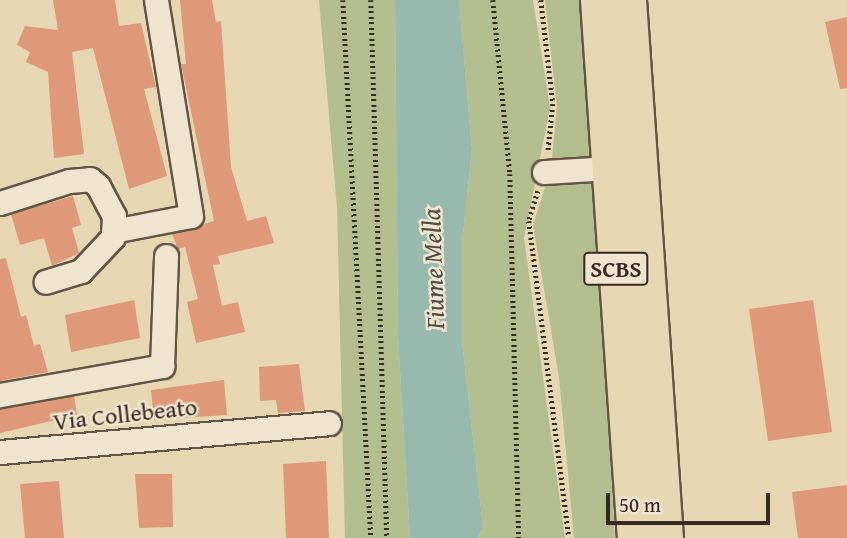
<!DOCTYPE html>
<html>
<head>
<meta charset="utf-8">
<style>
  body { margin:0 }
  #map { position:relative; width:847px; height:538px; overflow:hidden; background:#e7d6b2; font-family:"Gentium Book Plus",serif }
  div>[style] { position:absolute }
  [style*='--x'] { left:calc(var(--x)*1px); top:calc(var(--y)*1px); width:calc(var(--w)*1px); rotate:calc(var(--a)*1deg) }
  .green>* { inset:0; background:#b3be8e }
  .water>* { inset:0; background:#97b9ae }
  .building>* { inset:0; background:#df9978 }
  .path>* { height:4.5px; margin-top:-2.25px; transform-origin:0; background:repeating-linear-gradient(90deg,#362822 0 2px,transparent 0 5.5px) }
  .roads { filter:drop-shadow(2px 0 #625446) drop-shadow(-2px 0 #625446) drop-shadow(0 2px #625446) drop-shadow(0 -2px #625446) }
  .minor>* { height:23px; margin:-11.5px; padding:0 11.5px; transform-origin:11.5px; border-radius:11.5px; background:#efe4cd }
  .highway>* { height:35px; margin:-17.5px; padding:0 17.5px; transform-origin:17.5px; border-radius:17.5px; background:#e7d6b2 }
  span { translate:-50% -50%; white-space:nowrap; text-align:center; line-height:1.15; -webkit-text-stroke:5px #efe4cd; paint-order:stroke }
  .shield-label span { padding:2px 5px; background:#efe4cd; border:2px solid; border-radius:5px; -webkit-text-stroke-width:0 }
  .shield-label { font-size:23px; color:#362822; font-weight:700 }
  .street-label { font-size:24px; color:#362822 }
  .water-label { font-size:26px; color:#4e4c45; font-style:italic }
  .scale { position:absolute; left:606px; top:493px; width:164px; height:32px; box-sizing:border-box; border:4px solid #362822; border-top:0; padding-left:9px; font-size:21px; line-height:24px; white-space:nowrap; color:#362822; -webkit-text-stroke:5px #efe4cd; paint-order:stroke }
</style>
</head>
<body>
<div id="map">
  <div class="green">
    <div style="clip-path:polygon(319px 0,395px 0,398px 337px,410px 538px,345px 538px,337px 208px)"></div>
    <div style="clip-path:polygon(459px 0,533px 0,550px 108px,524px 238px,565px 538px,478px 538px,483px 526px,462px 341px,462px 243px,472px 149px)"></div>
    <div style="clip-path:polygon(545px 0,582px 0,615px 538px,574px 538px,559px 377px,533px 225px,551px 168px,557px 106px)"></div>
  </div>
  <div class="water">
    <div style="clip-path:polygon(395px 0,459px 0,472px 149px,462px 243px,462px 341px,483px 526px,478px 538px,410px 538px,398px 337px)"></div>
  </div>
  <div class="building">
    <div style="clip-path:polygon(53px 0,115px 0,119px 26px,141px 23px,156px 87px,144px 89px,167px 176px,129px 189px,93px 48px,72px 52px,84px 154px,54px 158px,48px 72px,26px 62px,30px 52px,17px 45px,25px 26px,58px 30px)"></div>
    <div style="clip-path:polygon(180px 0,212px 0,216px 22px,221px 21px,231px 167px,247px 221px,266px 216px,274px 243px,218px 256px,220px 264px,213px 265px,222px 306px,238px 302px,245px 332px,196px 343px,187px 302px,198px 299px,185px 247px,178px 249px,172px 234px,214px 221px,181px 64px,186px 64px)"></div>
    <div style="clip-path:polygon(847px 17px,847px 88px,840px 89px,825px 22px)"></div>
    <div style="clip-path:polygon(73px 196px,81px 225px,72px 228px,79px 253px,52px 266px,44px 238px,20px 245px,11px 214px)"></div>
    <div style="clip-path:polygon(6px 258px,21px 317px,26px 315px,34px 346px,40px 344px,48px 372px,0 381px,0 259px)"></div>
    <div style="clip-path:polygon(134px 300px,140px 338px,71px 352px,65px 315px)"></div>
    <div style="clip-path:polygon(813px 300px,832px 432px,768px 441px,749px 309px)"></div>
    <div style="clip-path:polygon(299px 364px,305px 411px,278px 413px,276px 400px,260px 401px,259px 367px)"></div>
    <div style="clip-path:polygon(224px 380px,227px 415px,154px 420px,151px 390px)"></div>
    <div style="clip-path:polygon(74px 396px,77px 415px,0 433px,0 409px)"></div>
    <div style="clip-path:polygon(326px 461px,329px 538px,286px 538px,283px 464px)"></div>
    <div style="clip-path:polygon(135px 474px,172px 474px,173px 527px,139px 528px)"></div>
    <div style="clip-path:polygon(59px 481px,64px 538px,25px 538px,20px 484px)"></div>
    <div style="clip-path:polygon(847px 485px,847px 538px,798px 538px,792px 492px)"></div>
  </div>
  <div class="path">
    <div style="--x:343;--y:0;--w:539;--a:87.02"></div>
    <div style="--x:371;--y:0;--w:538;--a:88.3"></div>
    <div style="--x:493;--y:0;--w:175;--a:84.4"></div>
    <div style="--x:510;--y:174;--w:364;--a:88.6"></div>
    <div style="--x:541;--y:0;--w:105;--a:83.4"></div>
    <div style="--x:553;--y:104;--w:48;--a:95.9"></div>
    <div style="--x:538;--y:191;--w:31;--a:107"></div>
    <div style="--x:529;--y:221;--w:320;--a:82.8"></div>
  </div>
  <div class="roads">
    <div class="minor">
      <div style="--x:544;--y:172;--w:66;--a:-3.5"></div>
      <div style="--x:0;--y:203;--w:72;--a:-17.7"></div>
      <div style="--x:69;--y:181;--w:21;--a:-5"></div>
      <div style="--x:90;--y:179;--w:11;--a:41"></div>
      <div style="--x:98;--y:186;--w:34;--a:62"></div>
      <div style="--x:114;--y:216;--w:21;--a:93"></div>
      <div style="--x:113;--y:237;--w:47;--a:133.3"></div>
      <div style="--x:81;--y:271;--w:37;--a:163"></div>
      <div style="--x:113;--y:231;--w:79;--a:-10.9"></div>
      <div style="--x:191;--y:216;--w:219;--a:-99.2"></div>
      <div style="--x:0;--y:395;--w:165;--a:-10.1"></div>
      <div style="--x:162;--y:366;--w:110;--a:-87.9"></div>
      <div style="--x:0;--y:452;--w:330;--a:-5"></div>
    </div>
    <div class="highway">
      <div style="--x:598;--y:0;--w:539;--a:86.07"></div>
      <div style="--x:628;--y:0;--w:539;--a:86.07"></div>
    </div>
  </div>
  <div class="shield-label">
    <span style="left:616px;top:269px">SCBS</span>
  </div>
  <div class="street-label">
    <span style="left:125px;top:414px;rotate:-6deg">Via Collebeato</span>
  </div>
  <div class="water-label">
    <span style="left:433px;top:269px;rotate:-92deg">Fiume Mella</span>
  </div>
  <div class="scale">50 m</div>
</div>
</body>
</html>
